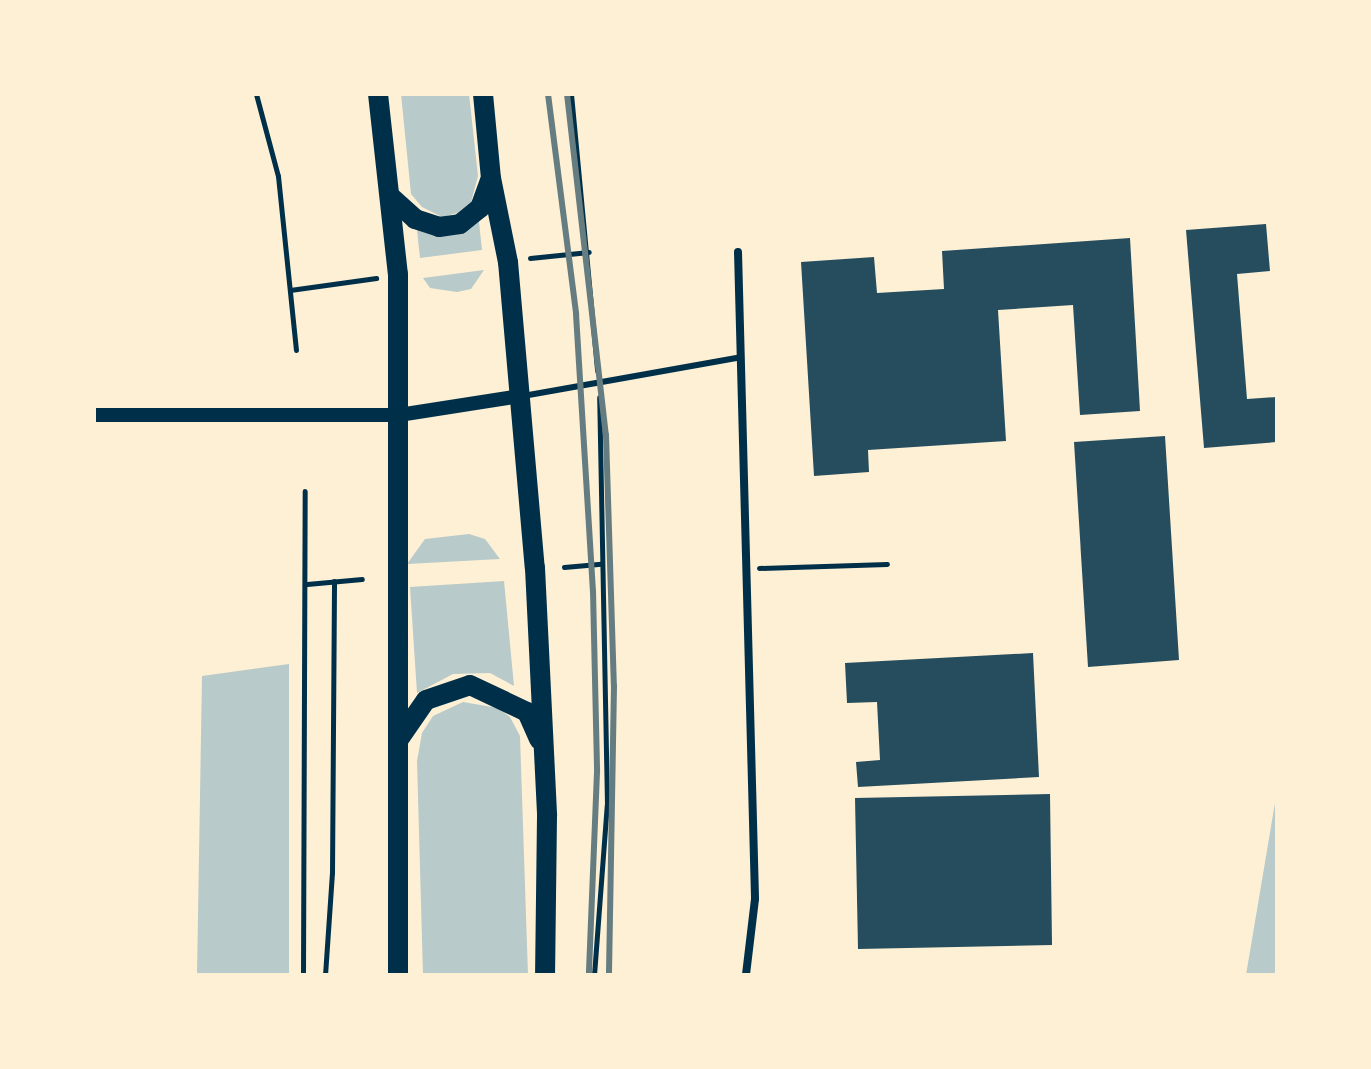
<!DOCTYPE html>
<html>
<head>
<meta charset="utf-8">
<style>
  body { margin:0 }
  #map { position:relative; width:1371px; height:1069px; overflow:hidden; background:#fdf0d5; font-family:"Fira Sans",sans-serif }
  div>[style] { position:absolute }
  [style*='--x'] { left:calc(var(--x)*1px); top:calc(var(--y)*1px); width:calc(var(--w)*1px); rotate:calc(var(--a)*1deg) }
  .green>* { inset:0; background:#b9caca }
  .building>* { inset:0; background:#264d5e }
  .path>* { height:5px; margin:-2.5px; padding:0 2.5px; transform-origin:2.5px; border-radius:2.5px; background:#003049 }
  .service>* { height:6px; margin:-3px; padding:0 3px; transform-origin:3px; border-radius:3px; background:#003049 }
  .minor>* { height:8px; margin:-4px; padding:0 4px; transform-origin:4px; border-radius:4px; background:#003049 }
  .tertiary>* { height:14px; margin:-7px; padding:0 7px; transform-origin:7px; border-radius:7px; background:#003049 }
  .primary>* { height:20px; margin:-10px; padding:0 10px; transform-origin:10px; border-radius:10px; background:#003049 }
  .rail>* { height:6px; margin:-3px; padding:0 3px; transform-origin:3px; border-radius:3px; background:#657d81 }
  span { translate:-50% -50%; white-space:nowrap; text-align:center; line-height:1.15; -webkit-text-stroke:7px #fdf0d5; paint-order:stroke }
  .frame { position:absolute; inset:0; border:96px solid #fdf0d5; pointer-events:none }
</style>
</head>
<body>
<div id="map">
  <div class="green">
    <div style="clip-path:polygon(401px 94px,469px 94px,478px 176px,471px 202px,457px 213px,442px 217px,422px 207px,411px 194px)"></div>
    <div style="clip-path:polygon(479px 222px,482px 250px,420px 258px,417px 230px,444px 236px)"></div>
    <div style="clip-path:polygon(484px 270px,471px 289px,457px 292px,430px 288px,423px 278px)"></div>
    <div style="clip-path:polygon(469px 534px,485px 539px,500px 559px,407px 564px,425px 539px)"></div>
    <div style="clip-path:polygon(504px 581px,514px 686px,490px 673px,453px 674px,417px 693px,410px 587px)"></div>
    <div style="clip-path:polygon(289px 664px,289px 975px,197px 975px,202px 676px)"></div>
    <div style="clip-path:polygon(463px 702px,498px 708px,510px 717px,520px 736px,528px 975px,423px 975px,417px 761px,422px 733px,433px 716px)"></div>
    <div style="clip-path:polygon(1277px 791px,1277px 975px,1246px 975px)"></div>
  </div>
  <div class="building">
    <div style="clip-path:polygon(1266px 224px,1270px 271px,1237px 274px,1247px 399px,1277px 397px,1277px 442px,1204px 448px,1186px 230px)"></div>
    <div style="clip-path:polygon(1130px 238px,1140px 411px,1080px 415px,1073px 305px,998px 310px,1006px 441px,868px 450px,869px 472px,814px 476px,801px 262px,874px 257px,877px 293px,944px 289px,942px 251px)"></div>
    <div style="clip-path:polygon(1165px 436px,1179px 660px,1088px 667px,1074px 442px)"></div>
    <div style="clip-path:polygon(1033px 653px,1039px 777px,858px 787px,856px 762px,880px 760px,877px 702px,847px 703px,845px 663px)"></div>
    <div style="clip-path:polygon(1050px 794px,1052px 945px,858px 949px,855px 798px)"></div>
  </div>
  <div class="path">
    <div style="--x:256;--y:94;--w:85;--a:75"></div>
    <div style="--x:278;--y:176;--w:175;--a:84.1"></div>
    <div style="--x:571;--y:94;--w:278;--a:84.6"></div>
    <div style="--x:530;--y:258;--w:59;--a:-5.8"></div>
    <div style="--x:290;--y:290;--w:87;--a:-7.9"></div>
    <div style="--x:564;--y:567;--w:37;--a:-5"></div>
    <div style="--x:759;--y:568;--w:128;--a:-1.8"></div>
    <div style="--x:307;--y:584;--w:55;--a:-5.2"></div>
    <div style="--x:303;--y:975;--w:484;--a:-89.8"></div>
    <div style="--x:325;--y:975;--w:102;--a:-86.1"></div>
    <div style="--x:332;--y:873;--w:292;--a:-89.6"></div>
    <div style="--x:594;--y:975;--w:171;--a:-85.7"></div>
    <div style="--x:607;--y:804;--w:407;--a:-91.1"></div>
  </div>
  <div class="service">
    <div style="--x:523;--y:396;--w:221;--a:-10.1"></div>
  </div>
  <div class="minor">
    <div style="--x:738;--y:252;--w:647;--a:88.49"></div>
    <div style="--x:755;--y:899;--w:77;--a:96.8"></div>
  </div>
  <div class="tertiary">
    <div style="--x:94;--y:415;--w:305;--a:0"></div>
    <div style="--x:399;--y:415;--w:122;--a:-8.9"></div>
  </div>
  <div class="primary">
    <div style="--x:378;--y:94;--w:181;--a:83.7"></div>
    <div style="--x:398;--y:274;--w:701;--a:90"></div>
    <div style="--x:483;--y:94;--w:84;--a:84.6"></div>
    <div style="--x:491;--y:178;--w:86;--a:78.6"></div>
    <div style="--x:508;--y:262;--w:307;--a:85"></div>
    <div style="--x:535;--y:568;--w:248;--a:87.2"></div>
    <div style="--x:547;--y:816;--w:159;--a:90.7"></div>
    <div style="--x:392;--y:198;--w:31;--a:42"></div>
    <div style="--x:415;--y:219;--w:25;--a:18"></div>
    <div style="--x:439;--y:227;--w:21;--a:-8"></div>
    <div style="--x:460;--y:224;--w:26;--a:-39"></div>
    <div style="--x:480;--y:208;--w:29;--a:-70"></div>
    <div style="--x:399;--y:739;--w:47;--a:-55.3"></div>
    <div style="--x:426;--y:700;--w:46;--a:-18.8"></div>
    <div style="--x:470;--y:685;--w:63;--a:25.3"></div>
    <div style="--x:527;--y:712;--w:30;--a:66"></div>
  </div>
  <div class="rail">
    <div style="--x:548;--y:94;--w:222;--a:82.7"></div>
    <div style="--x:576;--y:314;--w:278;--a:86.5"></div>
    <div style="--x:593;--y:591;--w:181;--a:88.7"></div>
    <div style="--x:597;--y:772;--w:203;--a:92.3"></div>
    <div style="--x:567;--y:94;--w:343;--a:83.5"></div>
    <div style="--x:606;--y:435;--w:251;--a:88.2"></div>
    <div style="--x:614;--y:686;--w:289;--a:91"></div>
  </div>
  <div class="frame"></div>
</div>
</body>
</html>
